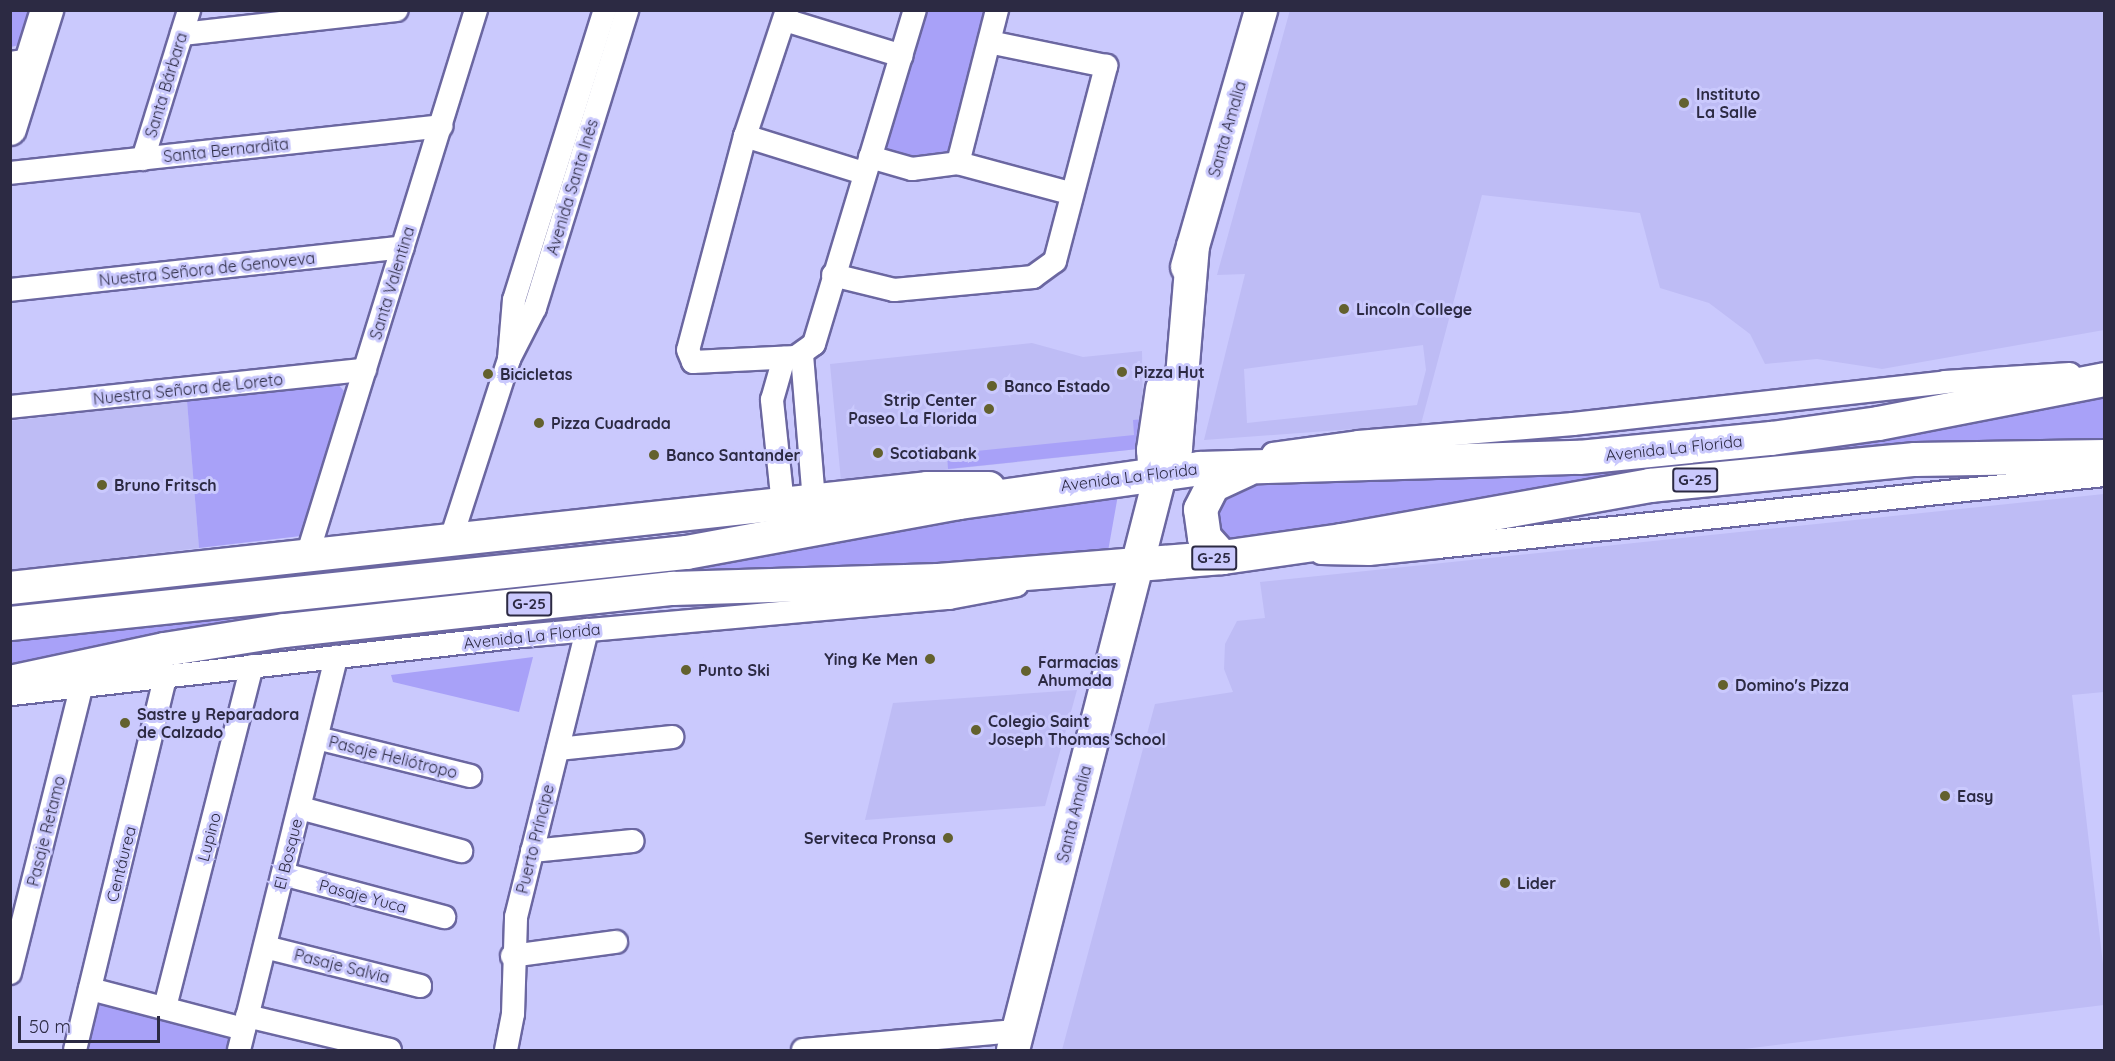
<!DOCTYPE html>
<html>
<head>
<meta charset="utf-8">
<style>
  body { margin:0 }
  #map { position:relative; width:2115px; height:1061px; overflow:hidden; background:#cac9fd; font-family:Quicksand,sans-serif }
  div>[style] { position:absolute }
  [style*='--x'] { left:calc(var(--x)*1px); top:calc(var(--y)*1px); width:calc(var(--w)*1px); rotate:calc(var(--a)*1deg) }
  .built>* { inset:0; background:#bebcf5 }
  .green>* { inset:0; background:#a8a1f8 }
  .roads { filter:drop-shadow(2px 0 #6b67a1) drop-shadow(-2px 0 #6b67a1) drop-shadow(0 2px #6b67a1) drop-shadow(0 -2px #6b67a1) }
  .street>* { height:22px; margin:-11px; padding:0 11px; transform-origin:11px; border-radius:11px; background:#fff }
  .secondary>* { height:32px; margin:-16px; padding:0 16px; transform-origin:16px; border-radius:16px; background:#fff }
  .primary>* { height:33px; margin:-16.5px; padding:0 16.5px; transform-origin:16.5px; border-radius:16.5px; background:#fff }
  .dots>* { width:16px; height:16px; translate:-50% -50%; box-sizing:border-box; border:3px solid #cac9fd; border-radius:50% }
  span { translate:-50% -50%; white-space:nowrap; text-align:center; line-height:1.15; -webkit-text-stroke:6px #cac9fd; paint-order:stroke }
  .shield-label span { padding:2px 4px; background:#cac9fd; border:2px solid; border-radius:4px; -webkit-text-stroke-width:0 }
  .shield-label { font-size:15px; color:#2c2a43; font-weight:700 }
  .street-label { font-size:16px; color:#2c2a43 }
  .poi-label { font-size:16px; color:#2c2a43; font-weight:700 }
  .left { translate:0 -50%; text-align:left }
  .right { translate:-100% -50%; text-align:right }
  .frame { position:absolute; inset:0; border:12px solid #2c2a43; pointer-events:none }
  .scale { position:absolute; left:18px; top:1016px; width:142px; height:27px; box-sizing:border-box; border:3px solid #2c2a43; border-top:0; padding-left:8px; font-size:18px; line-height:21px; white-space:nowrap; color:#2c2a43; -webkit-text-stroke:4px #cac9fd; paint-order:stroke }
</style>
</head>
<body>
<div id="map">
  <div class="built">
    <div style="clip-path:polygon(evenodd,1290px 10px,2104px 11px,2104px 330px,1882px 369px,1817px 359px,1765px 364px,1750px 334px,1709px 303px,1660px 288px,1640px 213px,1482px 195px,1421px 424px,1204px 440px,1245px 274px,1217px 275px,1290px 10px,1423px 345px,1426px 370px,1417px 405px,1247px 423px,1244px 369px,1423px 345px)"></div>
    <div style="clip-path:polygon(1032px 343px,1083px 357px,1142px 351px,1143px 419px,1138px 449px,841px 481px,830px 364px)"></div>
    <div style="clip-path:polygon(187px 401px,199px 548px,11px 570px,10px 421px)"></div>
    <div style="clip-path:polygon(2104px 494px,2104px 692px,2072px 695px,2104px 973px,2104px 1005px,1736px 1050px,1062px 1050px,1155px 704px,1233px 692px,1224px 669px,1225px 644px,1237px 621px,1265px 618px,1260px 582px)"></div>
    <div style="clip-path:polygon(1077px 690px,1045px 806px,865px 820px,893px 703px)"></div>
  </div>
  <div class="green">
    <div style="clip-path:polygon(11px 10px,30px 11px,19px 45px,11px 47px)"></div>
    <div style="clip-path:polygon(925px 11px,991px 11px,951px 155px,935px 162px,888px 158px,883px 147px)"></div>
    <div style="clip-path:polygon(335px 381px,344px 391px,301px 536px,199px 548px,187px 401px)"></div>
    <div style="clip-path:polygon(2104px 393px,2104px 444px,1520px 494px,1260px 538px,1230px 539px,1218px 524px,1220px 500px,1241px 485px)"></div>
    <div style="clip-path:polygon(1143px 419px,1138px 449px,948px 469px,947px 454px,1134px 435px,1133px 420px)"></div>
    <div style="clip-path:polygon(1118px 495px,1107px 557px,11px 671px,11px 635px,721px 561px,880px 536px,976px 514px)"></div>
    <div style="clip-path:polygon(481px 547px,486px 562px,11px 608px,10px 598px)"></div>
    <div style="clip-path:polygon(533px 657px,519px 712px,393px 682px,391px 675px)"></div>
    <div style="clip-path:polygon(93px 1001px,230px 1034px,227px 1050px,80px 1050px)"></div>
  </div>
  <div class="roads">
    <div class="street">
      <div style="--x:787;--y:10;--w:133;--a:108.4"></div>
      <div style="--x:745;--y:136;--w:221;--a:104.9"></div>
      <div style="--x:688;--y:350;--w:13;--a:67"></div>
      <div style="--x:693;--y:362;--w:103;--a:-2.8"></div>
      <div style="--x:796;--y:357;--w:22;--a:-36"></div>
      <div style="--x:814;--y:344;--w:349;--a:-73.2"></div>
      <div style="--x:785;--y:20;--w:122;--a:17.1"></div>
      <div style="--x:182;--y:34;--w:216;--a:-6.4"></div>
      <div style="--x:10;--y:63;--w:22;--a:-8"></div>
      <div style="--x:745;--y:136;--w:125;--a:17.3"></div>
      <div style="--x:870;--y:157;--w:44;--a:15.9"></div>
      <div style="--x:912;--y:169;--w:46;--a:-7.4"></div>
      <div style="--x:958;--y:163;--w:116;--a:15"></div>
      <div style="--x:143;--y:159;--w:156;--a:-72.8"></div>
      <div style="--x:958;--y:163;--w:158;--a:-75.7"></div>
      <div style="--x:10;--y:173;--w:434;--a:-6.2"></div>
      <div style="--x:833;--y:275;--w:63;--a:13.8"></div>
      <div style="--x:894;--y:290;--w:140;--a:-5.3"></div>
      <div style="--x:1033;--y:277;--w:27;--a:-36"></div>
      <div style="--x:1055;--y:261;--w:202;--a:-75.3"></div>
      <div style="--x:1106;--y:66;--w:119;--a:-168.4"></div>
      <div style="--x:10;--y:290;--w:395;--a:-6.2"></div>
      <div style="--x:802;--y:355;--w:147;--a:85.3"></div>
      <div style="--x:509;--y:359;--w:59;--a:-85.2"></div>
      <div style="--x:514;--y:300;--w:304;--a:-72.6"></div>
      <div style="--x:10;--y:407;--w:357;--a:-6"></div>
      <div style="--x:1273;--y:454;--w:86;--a:-8"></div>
      <div style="--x:1358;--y:442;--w:216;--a:-4.8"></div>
      <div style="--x:1573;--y:424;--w:374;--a:-6.4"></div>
      <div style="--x:1945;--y:382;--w:125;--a:-3.7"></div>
      <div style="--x:783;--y:505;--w:106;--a:-96"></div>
      <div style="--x:772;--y:400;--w:44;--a:-74.1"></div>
      <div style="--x:450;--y:542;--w:192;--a:-72.1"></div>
      <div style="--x:509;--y:359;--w:57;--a:-63"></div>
      <div style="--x:535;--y:308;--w:312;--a:-72.8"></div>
      <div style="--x:1321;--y:553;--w:48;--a:1.2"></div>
      <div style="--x:1369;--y:554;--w:69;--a:-5.8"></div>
      <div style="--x:1438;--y:547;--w:670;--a:-6.17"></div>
      <div style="--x:307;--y:556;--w:572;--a:-72.8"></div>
      <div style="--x:12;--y:694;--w:513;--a:-6.49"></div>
      <div style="--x:522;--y:636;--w:429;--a:-5.1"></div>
      <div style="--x:949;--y:598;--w:69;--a:-10.8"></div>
      <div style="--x:317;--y:738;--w:158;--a:13.9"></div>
      <div style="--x:558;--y:749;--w:115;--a:-6"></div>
      <div style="--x:300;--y:808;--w:167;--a:15"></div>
      <div style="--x:532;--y:851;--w:101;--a:-5.7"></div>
      <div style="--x:283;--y:874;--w:167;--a:15"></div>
      <div style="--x:265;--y:947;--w:160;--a:14.1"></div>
      <div style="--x:512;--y:956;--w:105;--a:-7.7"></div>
      <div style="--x:10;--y:973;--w:294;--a:-76"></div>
      <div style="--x:90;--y:989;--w:159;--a:14.6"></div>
      <div style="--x:165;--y:1007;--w:352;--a:-75.7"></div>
      <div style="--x:247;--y:1016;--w:147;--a:13.4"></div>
      <div style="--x:75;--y:1050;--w:384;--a:-76.4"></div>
      <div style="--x:239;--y:1050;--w:405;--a:-76.1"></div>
      <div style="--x:506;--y:1050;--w:37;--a:-79"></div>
      <div style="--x:513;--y:1014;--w:97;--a:-88.2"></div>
      <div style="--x:516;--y:917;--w:296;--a:-76.1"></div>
      <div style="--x:803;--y:1050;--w:216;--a:-5.1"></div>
    </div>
    <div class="secondary">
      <div style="--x:10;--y:129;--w:125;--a:-72.7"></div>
      <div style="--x:1187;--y:267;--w:267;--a:-73.9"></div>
      <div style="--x:1161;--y:472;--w:11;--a:-128"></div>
      <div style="--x:1154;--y:463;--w:13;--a:-94"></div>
      <div style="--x:1153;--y:450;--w:62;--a:-81.6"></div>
      <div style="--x:10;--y:588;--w:922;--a:-6.22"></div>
      <div style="--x:927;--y:488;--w:62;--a:0"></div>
      <div style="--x:1013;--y:1050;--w:597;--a:-75.64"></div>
      <div style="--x:1161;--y:472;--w:15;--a:-48"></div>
      <div style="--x:1171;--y:461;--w:14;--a:-69"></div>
      <div style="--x:1176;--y:448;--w:202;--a:-85.2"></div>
    </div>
    <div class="primary">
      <div style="--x:1222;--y:557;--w:27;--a:-132"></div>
      <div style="--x:1204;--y:537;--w:28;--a:-98"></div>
      <div style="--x:1200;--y:509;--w:27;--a:-63"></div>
      <div style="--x:1212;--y:485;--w:38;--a:-25"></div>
      <div style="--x:10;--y:623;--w:680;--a:-6"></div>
      <div style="--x:686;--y:552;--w:277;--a:-10.4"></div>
      <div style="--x:958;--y:502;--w:243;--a:-8"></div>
      <div style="--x:1199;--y:468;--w:380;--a:-1.7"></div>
      <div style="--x:1579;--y:457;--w:193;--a:-5.7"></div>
      <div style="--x:1771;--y:438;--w:108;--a:-8"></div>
      <div style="--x:1878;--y:423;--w:230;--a:-11"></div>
      <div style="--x:10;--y:682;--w:157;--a:-12.1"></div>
      <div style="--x:164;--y:649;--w:121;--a:-9"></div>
      <div style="--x:284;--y:630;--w:390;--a:-6.2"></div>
      <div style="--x:672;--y:588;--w:266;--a:-1.7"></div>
      <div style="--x:938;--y:580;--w:285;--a:-4.6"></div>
      <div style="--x:1222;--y:557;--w:120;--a:-8.1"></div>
      <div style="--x:1341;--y:540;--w:313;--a:-10.1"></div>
      <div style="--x:1649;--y:485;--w:267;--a:-5.6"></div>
      <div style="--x:1915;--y:459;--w:189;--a:-0.9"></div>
    </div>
  </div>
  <div class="dots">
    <div style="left:1684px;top:103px;background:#63612e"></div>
    <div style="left:1344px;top:309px;background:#63612e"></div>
    <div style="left:1122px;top:372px;background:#63612e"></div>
    <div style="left:488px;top:374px;background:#63612e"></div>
    <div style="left:992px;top:386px;background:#63612e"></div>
    <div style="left:989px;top:409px;background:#63612e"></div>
    <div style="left:539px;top:423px;background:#63612e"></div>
    <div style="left:878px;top:453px;background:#63612e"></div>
    <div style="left:654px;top:455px;background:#63612e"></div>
    <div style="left:102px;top:485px;background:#63612e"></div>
    <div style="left:930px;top:659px;background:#63612e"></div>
    <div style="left:686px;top:670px;background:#63612e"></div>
    <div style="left:1026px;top:671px;background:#63612e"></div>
    <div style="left:1723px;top:685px;background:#63612e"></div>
    <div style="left:125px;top:723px;background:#63612e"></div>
    <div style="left:976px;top:730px;background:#63612e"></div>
    <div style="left:1945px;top:796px;background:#63612e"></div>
    <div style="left:948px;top:838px;background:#63612e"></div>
    <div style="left:1505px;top:883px;background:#63612e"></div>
  </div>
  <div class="shield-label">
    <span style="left:1695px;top:480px">G-25</span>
    <span style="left:1214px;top:558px">G-25</span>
    <span style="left:529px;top:604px">G-25</span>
  </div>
  <div class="street-label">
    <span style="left:166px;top:85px;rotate:-73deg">Santa Bárbara</span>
    <span style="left:1227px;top:129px;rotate:-74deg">Santa Amalia</span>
    <span style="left:226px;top:150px;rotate:-6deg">Santa Bernardita</span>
    <span style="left:572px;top:187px;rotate:-73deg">Avenida Santa Inés</span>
    <span style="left:207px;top:269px;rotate:-6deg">Nuestra Señora de Genoveva</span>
    <span style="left:392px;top:283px;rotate:-73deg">Santa Valentina</span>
    <span style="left:188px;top:389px;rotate:-6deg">Nuestra Señora de Loreto</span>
    <span style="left:1674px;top:448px;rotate:-6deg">Avenida La Florida</span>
    <span style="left:1129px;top:477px;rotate:-7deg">Avenida La Florida</span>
    <span style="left:532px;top:636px;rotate:-6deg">Avenida La Florida</span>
    <span style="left:393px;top:757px;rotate:14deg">Pasaje Heliótropo</span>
    <span style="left:1074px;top:814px;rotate:-76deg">Santa Amalia</span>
    <span style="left:46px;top:831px;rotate:-76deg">Pasaje Retamo</span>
    <span style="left:209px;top:837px;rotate:-75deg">Lupino</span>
    <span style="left:535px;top:839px;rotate:-76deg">Puerto Príncipe</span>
    <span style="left:288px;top:854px;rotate:-76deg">El Bosque</span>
    <span style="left:121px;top:864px;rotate:-76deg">Centáurea</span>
    <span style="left:363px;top:896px;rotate:15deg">Pasaje Yuca</span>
    <span style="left:342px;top:966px;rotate:14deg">Pasaje Salvia</span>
  </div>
  <div class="poi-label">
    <span class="left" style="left:1696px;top:103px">Instituto<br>La Salle</span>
    <span class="left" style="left:1356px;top:309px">Lincoln College</span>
    <span class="left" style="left:1134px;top:372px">Pizza Hut</span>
    <span class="left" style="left:500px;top:374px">Bicicletas</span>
    <span class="left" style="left:1004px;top:386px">Banco Estado</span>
    <span class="right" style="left:977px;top:409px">Strip Center<br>Paseo La Florida</span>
    <span class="left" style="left:551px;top:423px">Pizza Cuadrada</span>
    <span class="left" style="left:890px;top:453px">Scotiabank</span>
    <span class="left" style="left:666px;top:455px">Banco Santander</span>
    <span class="left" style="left:114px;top:485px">Bruno Fritsch</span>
    <span class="right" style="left:918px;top:659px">Ying Ke Men</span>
    <span class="left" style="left:1038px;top:671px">Farmacias<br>Ahumada</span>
    <span class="left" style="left:698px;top:670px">Punto Ski</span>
    <span class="left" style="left:1735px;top:685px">Domino's Pizza</span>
    <span class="left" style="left:137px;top:723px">Sastre y Reparadora<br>de Calzado</span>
    <span class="left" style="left:988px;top:730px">Colegio Saint<br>Joseph Thomas School</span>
    <span class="left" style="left:1957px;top:796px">Easy</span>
    <span class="right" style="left:936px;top:838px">Serviteca Pronsa</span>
    <span class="left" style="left:1517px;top:883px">Lider</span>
  </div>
  <div class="frame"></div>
  <div class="scale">50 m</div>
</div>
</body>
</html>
